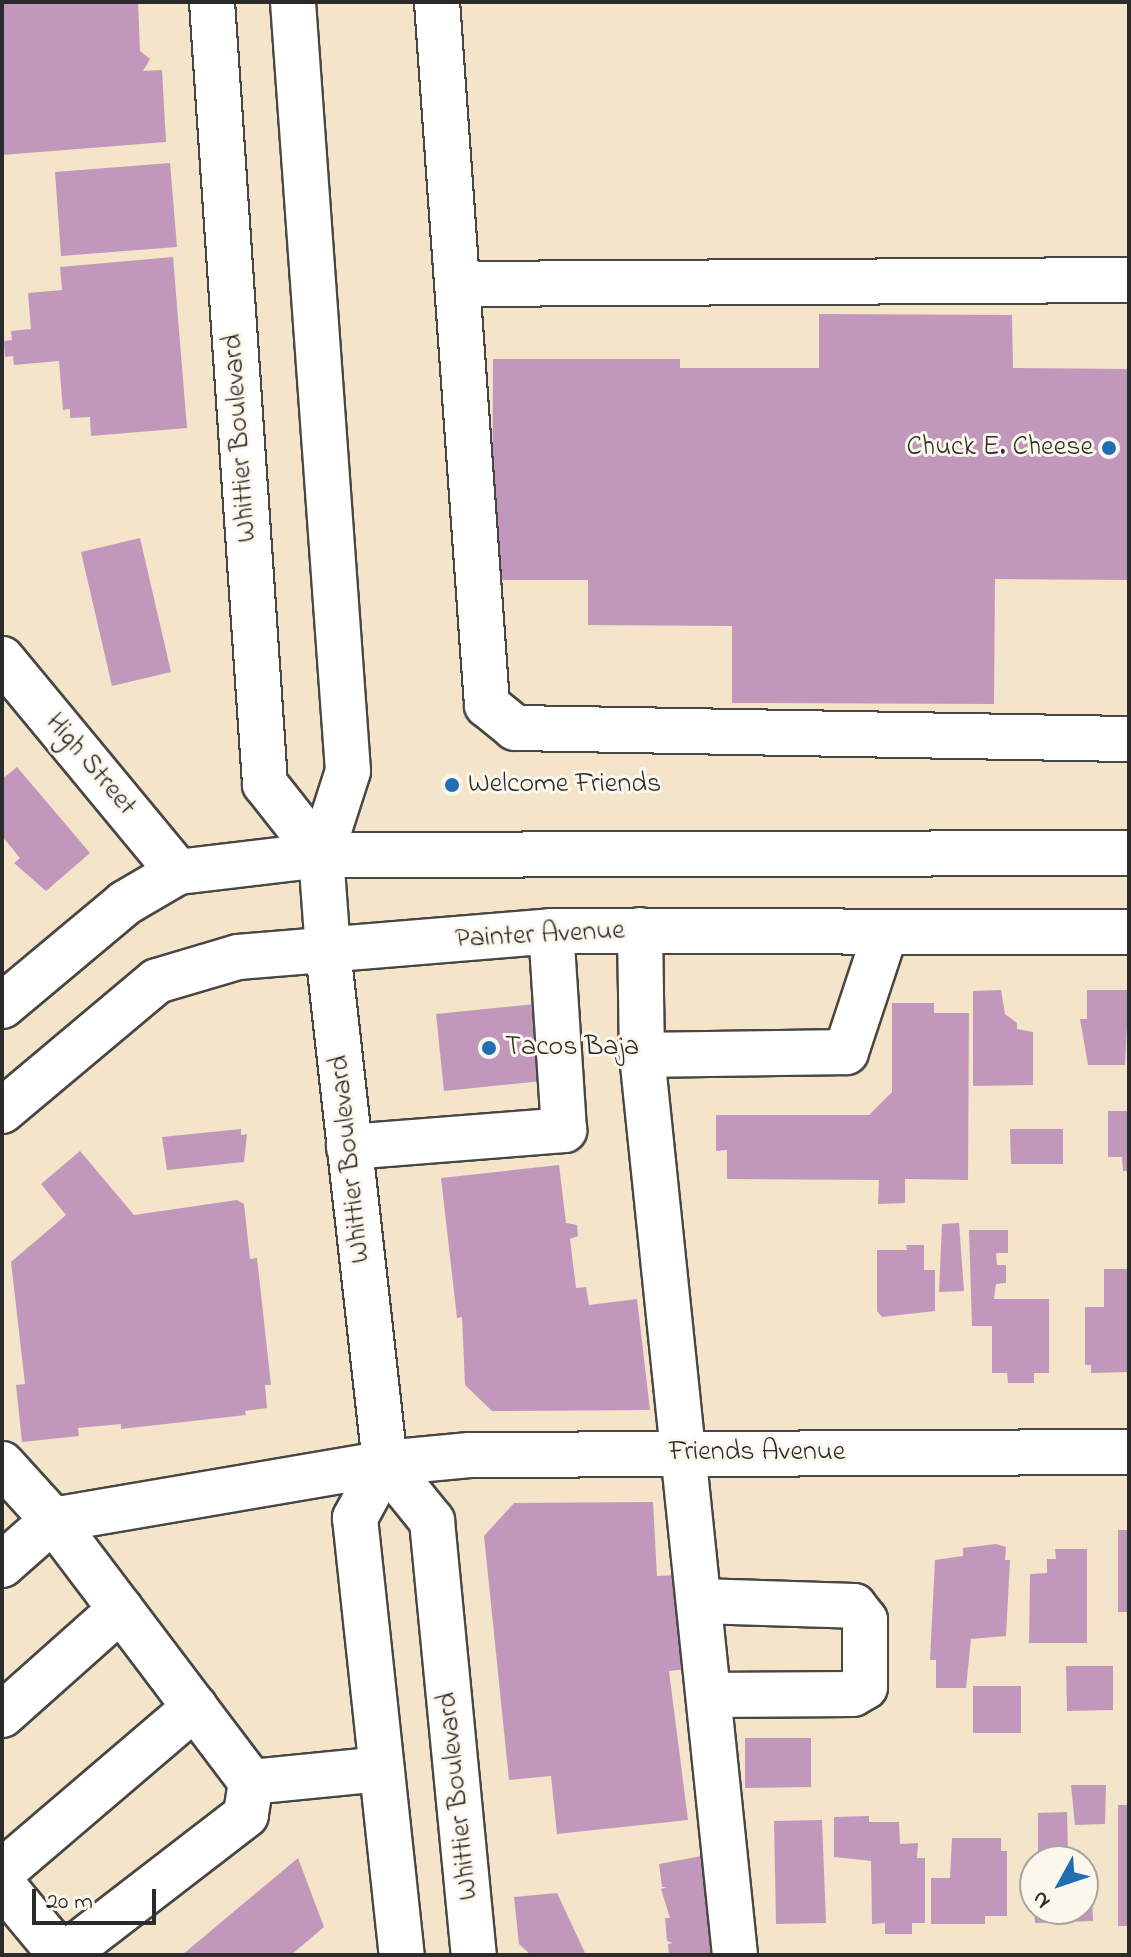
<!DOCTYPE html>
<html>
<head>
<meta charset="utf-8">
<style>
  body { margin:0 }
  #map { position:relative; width:1131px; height:1957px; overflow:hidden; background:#f4e4ca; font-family:"Indie Flower",sans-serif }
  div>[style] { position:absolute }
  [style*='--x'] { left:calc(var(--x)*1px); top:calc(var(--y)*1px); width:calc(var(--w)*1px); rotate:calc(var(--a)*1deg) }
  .building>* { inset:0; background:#c198bc }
  .roads { filter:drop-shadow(2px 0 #494743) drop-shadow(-2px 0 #494743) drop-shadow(0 2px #494743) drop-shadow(0 -2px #494743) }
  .minor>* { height:44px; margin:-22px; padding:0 22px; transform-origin:22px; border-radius:22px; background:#fff }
  .major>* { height:44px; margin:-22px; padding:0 22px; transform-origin:22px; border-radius:22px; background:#fff }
  .dots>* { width:22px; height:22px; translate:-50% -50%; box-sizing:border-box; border:4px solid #fbf7ec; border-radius:50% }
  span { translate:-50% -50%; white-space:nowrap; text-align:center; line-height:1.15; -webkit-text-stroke:6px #fbf7ec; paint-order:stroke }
  .street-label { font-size:28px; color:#2b2b2b }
  .poi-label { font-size:28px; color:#2b2b2b }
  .right { translate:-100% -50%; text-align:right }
  .left { translate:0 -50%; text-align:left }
  .frame { position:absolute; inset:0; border:4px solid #2b2b2b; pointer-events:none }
  .north { position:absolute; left:1019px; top:1845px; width:80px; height:80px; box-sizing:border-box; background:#fbf7ec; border:2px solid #a8a59f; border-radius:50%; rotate:230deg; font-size:22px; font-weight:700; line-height:32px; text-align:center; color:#2b2b2b }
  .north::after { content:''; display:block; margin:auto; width:28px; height:36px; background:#1f6fb2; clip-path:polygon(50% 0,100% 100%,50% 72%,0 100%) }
  .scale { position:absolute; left:32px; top:1889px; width:124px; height:36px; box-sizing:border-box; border:4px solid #2b2b2b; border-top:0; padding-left:10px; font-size:24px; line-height:28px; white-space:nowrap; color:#2b2b2b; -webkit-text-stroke:6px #fbf7ec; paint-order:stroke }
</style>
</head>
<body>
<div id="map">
  <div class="building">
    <div style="clip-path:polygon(2px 2px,138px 2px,140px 51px,150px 59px,143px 71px,162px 70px,166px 142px,2px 155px)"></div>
    <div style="clip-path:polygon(170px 163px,177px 247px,61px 256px,55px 172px)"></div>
    <div style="clip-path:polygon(173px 257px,187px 428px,91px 436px,90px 417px,70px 418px,70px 409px,63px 410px,59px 361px,14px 365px,13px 356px,5px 357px,4px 341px,12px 340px,11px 331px,31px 329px,28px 293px,62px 290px,60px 267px)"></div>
    <div style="clip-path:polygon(819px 314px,1012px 315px,1013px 368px,1129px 369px,1129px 580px,995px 579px,994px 704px,732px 703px,732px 626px,588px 625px,588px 580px,492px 580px,493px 359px,680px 359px,680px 368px,819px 368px)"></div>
    <div style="clip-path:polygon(140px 538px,171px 672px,112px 686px,81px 552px)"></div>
    <div style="clip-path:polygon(17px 767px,90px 853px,46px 891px,14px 863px,20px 858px,2px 836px,2px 779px)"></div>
    <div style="clip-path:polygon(1001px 990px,1005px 1014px,1017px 1023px,1017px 1029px,1033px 1032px,1033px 1085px,973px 1086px,973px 991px)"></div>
    <div style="clip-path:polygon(1087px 990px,1129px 990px,1125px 1065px,1088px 1065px,1080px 1019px,1087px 1019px)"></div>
    <div style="clip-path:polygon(892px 1003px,934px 1003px,934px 1013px,969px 1013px,968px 1180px,905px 1179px,905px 1203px,878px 1204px,879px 1180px,727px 1179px,727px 1150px,716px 1151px,716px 1115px,869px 1115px,892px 1092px)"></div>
    <div style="clip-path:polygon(535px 1004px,543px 1081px,444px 1091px,436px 1014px)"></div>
    <div style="clip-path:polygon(1108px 1111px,1129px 1111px,1129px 1171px,1123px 1171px,1122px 1157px,1108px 1157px)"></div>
    <div style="clip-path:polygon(241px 1129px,241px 1135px,247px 1134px,244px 1162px,167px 1170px,162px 1137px)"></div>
    <div style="clip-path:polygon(1010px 1129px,1063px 1129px,1063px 1164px,1011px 1164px)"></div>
    <div style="clip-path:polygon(80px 1151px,134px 1215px,237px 1200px,244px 1204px,250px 1259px,257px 1258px,271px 1385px,265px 1385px,267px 1408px,245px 1411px,246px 1415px,121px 1429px,121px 1424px,78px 1428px,79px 1436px,22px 1442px,16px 1385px,25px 1384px,11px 1262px,66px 1215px,41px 1184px)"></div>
    <div style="clip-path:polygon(559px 1165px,566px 1223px,577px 1225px,578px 1236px,570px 1239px,576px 1288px,586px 1287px,589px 1305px,637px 1299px,650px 1410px,492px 1411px,465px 1385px,462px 1317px,457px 1318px,441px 1178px)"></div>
    <div style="clip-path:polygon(959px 1223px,964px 1291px,939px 1292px,942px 1224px)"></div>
    <div style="clip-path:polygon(969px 1230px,1008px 1230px,1008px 1253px,996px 1253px,997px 1265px,1006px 1265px,1006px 1283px,996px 1284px,994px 1299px,1049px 1299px,1049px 1373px,1034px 1373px,1034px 1383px,1008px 1383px,1007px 1373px,992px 1373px,992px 1326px,972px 1326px)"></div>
    <div style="clip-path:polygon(906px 1245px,924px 1245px,924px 1270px,935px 1270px,935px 1311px,882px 1317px,877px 1311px,877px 1250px,907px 1250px)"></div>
    <div style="clip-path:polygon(1104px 1269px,1129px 1269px,1129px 1372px,1091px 1373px,1091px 1365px,1085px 1365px,1085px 1307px,1104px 1307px)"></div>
    <div style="clip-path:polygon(653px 1502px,657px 1576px,677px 1575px,687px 1669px,669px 1671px,688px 1820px,557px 1834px,551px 1776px,509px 1780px,484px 1536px,514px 1503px)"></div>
    <div style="clip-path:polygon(1118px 1530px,1129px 1530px,1129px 1612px,1118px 1612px)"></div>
    <div style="clip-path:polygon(996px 1544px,1006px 1547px,1005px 1560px,1010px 1560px,1006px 1636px,971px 1639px,966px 1688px,936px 1688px,936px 1660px,930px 1660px,935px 1560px,963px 1556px,963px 1548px)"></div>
    <div style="clip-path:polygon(1055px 1549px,1087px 1549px,1087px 1643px,1029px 1643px,1030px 1574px,1047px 1573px,1047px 1559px,1056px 1559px)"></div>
    <div style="clip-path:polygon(1066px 1666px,1113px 1666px,1113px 1710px,1067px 1711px)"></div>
    <div style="clip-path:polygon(973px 1686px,1021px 1686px,1021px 1733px,973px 1733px)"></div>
    <div style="clip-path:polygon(745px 1738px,811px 1738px,811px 1787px,745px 1788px)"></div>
    <div style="clip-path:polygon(1071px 1785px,1106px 1785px,1105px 1824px,1075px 1825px)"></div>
    <div style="clip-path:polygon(1118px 1805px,1129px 1805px,1129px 1926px,1118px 1926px)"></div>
    <div style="clip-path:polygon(1067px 1812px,1068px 1852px,1038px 1853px,1038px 1813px)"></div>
    <div style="clip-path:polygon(869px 1816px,869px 1822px,899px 1822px,900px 1844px,918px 1843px,917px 1858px,925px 1858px,925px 1923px,912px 1923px,912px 1934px,885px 1934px,885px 1923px,872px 1924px,871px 1861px,834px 1857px,834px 1817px)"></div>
    <div style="clip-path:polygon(822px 1820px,826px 1923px,776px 1924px,774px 1821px)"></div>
    <div style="clip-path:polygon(952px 1838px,1001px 1838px,1001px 1851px,1007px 1851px,1007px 1916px,985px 1916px,985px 1924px,931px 1924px,931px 1878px,950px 1878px)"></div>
    <div style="clip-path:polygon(707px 1855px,718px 1955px,669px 1955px,668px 1944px,673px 1943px,667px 1941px,665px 1918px,670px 1918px,661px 1889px,667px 1887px,662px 1887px,659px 1864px)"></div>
    <div style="clip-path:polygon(298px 1858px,324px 1927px,291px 1955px,182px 1955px)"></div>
    <div style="clip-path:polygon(1083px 1865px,1091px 1865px,1093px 1921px,1035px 1923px,1034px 1909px,1083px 1909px)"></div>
    <div style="clip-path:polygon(557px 1893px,586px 1955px,531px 1955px,519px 1944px,514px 1897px)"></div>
  </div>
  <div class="roads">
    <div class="minor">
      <div style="--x:437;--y:2;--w:705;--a:85.93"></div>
      <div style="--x:487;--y:705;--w:36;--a:39"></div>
      <div style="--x:515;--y:728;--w:614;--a:1.03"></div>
      <div style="--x:457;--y:284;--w:672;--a:-0.34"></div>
      <div style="--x:2;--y:659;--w:276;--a:50.4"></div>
      <div style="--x:640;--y:930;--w:125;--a:89.1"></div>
      <div style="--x:642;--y:1055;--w:905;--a:84.1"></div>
      <div style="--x:642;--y:1055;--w:204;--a:-0.8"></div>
      <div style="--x:846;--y:1052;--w:124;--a:-71.7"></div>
      <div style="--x:349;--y:1147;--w:216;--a:-4.5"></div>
      <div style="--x:564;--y:1130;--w:199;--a:-93.7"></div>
      <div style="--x:2;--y:1464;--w:76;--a:47.7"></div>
      <div style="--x:53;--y:1520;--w:337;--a:-9.7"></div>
      <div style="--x:385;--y:1463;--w:85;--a:-5.4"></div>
      <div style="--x:470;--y:1455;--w:659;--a:-0.26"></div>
      <div style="--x:2;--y:1565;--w:68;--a:-41.4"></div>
      <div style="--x:53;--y:1520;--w:328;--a:52.9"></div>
      <div style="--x:251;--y:1782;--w:33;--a:99"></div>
      <div style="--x:246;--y:1815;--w:230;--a:142.4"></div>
      <div style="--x:699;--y:1601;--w:155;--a:1.8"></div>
      <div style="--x:854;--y:1606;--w:18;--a:52"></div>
      <div style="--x:865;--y:1620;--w:67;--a:90"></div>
      <div style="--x:865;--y:1687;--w:14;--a:150"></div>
      <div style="--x:853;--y:1694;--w:144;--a:179.6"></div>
      <div style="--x:2;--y:1715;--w:159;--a:-41.7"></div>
      <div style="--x:251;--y:1782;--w:131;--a:-5.7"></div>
      <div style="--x:2;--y:1872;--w:254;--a:-40.5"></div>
      <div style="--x:2;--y:1884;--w:92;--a:50.3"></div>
    </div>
    <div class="major">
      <div style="--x:212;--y:2;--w:784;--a:86.12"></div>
      <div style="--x:265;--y:784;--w:90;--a:51.7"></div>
      <div style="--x:293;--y:2;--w:771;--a:85.91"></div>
      <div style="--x:348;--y:771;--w:88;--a:107.8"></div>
      <div style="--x:321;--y:855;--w:96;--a:85.8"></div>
      <div style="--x:328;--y:951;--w:515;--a:83.65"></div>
      <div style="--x:385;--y:1463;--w:75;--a:51"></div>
      <div style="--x:432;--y:1521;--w:436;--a:84.5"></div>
      <div style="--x:2;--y:1006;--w:160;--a:-39.9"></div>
      <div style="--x:125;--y:903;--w:61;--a:-30.3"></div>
      <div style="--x:178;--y:872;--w:144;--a:-6.8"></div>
      <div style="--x:321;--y:855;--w:808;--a:-0.14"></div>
      <div style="--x:2;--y:1111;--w:202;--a:-40"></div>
      <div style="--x:157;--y:981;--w:84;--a:-16.5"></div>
      <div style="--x:238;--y:957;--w:314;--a:-4.7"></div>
      <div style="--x:551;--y:931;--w:578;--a:0.1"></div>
      <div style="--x:385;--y:1463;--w:63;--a:118.6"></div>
      <div style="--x:355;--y:1518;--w:440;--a:83.9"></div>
    </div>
  </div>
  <div class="dots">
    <div style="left:1109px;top:448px;background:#1f6fb2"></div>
    <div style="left:452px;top:785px;background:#1f6fb2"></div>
    <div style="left:489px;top:1048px;background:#1f6fb2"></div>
  </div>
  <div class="street-label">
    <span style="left:241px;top:438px;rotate:-94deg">Whittier Boulevard</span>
    <span style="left:90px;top:765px;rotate:50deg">High Street</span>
    <span style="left:540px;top:936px;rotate:-3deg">Painter Avenue</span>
    <span style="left:351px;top:1159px;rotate:-96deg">Whittier Boulevard</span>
    <span style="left:757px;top:1453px">Friends Avenue</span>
    <span style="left:459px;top:1796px;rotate:-96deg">Whittier Boulevard</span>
  </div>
  <div class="poi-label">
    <span class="right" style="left:1093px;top:448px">Chuck E. Cheese</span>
    <span class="left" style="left:468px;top:785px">Welcome Friends</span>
    <span class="left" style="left:505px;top:1048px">Tacos Baja</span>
  </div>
  <div class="frame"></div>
  <div class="north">N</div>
  <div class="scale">20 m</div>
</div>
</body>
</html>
